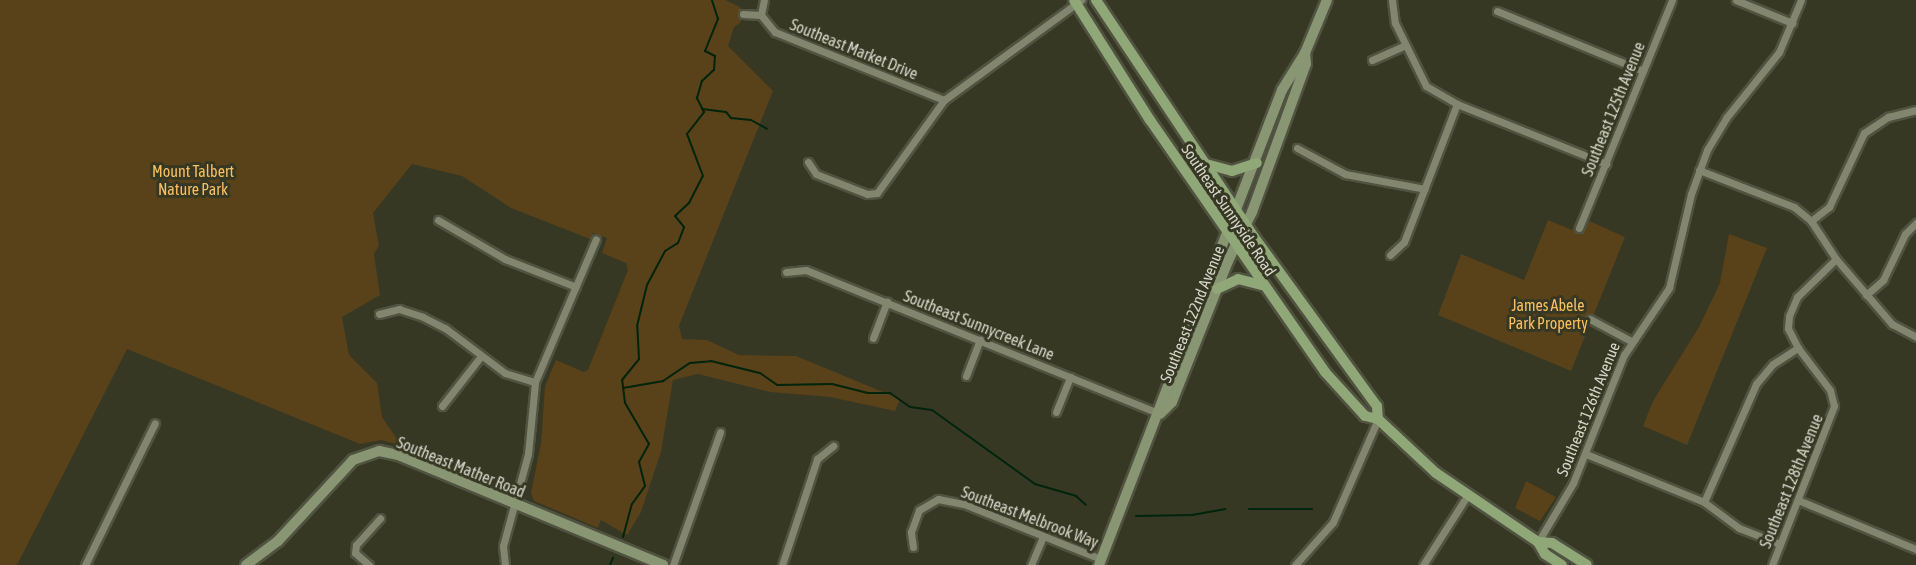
<!DOCTYPE html>
<html>
<head>
<meta charset="utf-8">
<style>
  body { margin:0 }
  #map { position:relative; width:1916px; height:565px; overflow:hidden; background:#363824; font-family:"Asap Condensed",sans-serif }
  div>[style] { position:absolute }
  [style*='--x'] { left:calc(var(--x)*1px); top:calc(var(--y)*1px); width:calc(var(--w)*1px); rotate:calc(var(--a)*1deg) }
  .green>* { inset:0; background:#594119 }
  .stream>* { height:2px; margin:-1px; padding:0 1px; transform-origin:1px; border-radius:1px; background:#00240c }
  .roads { filter:drop-shadow(2px 0 #515341) drop-shadow(-2px 0 #515341) drop-shadow(0 2px #515341) drop-shadow(0 -2px #515341) }
  .street>* { height:7px; margin:-3.5px; padding:0 3.5px; transform-origin:3.5px; border-radius:3.5px; background:#83866f }
  .secondary>* { height:10px; margin:-5px; padding:0 5px; transform-origin:5px; border-radius:5px; background:#899673 }
  .primary>* { height:10px; margin:-5px; padding:0 5px; transform-origin:5px; border-radius:5px; background:#90a777 }
  span { translate:-50% -50%; white-space:nowrap; text-align:center; line-height:1.15; -webkit-text-stroke:6px #363824; paint-order:stroke }
  .street-label { font-size:16px; color:#d5d7ca }
  .park-label { font-size:16px; color:#fabf5e }
</style>
</head>
<body>
<div id="map">
  <div class="green">
    <div style="clip-path:polygon(0 0,725px 0,738px 6px,741px 8px,741px 22px,734px 27px,728px 46px,773px 91px,679px 326px,682px 339px,707px 340px,739px 355px,796px 356px,900px 399px,895px 411px,830px 397px,770px 392px,698px 374px,673px 380px,661px 452px,641px 512px,627px 535px,601px 520px,598px 528px,534px 501px,531px 493px,541px 443px,545px 386px,556px 360px,584px 372px,588px 370px,628px 270px,626px 263px,602px 253px,607px 238px,593px 233px,590px 239px,511px 208px,462px 176px,412px 164px,373px 213px,379px 246px,374px 254px,380px 295px,342px 317px,349px 355px,377px 383px,382px 417px,401px 445px,381px 440px,360px 444px,127px 349px,17px 565px,0 565px)"></div>
    <div style="clip-path:polygon(1578px 216px,1625px 237px,1571px 371px,1438px 315px,1461px 254px,1524px 280px,1548px 220px,1572px 230px)"></div>
    <div style="clip-path:polygon(1729px 234px,1767px 248px,1687px 445px,1643px 426px,1653px 401px,1699px 327px,1720px 283px)"></div>
    <div style="clip-path:polygon(1526px 481px,1556px 497px,1540px 521px,1515px 508px)"></div>
  </div>
  <div class="stream">
    <div style="--x:702;--y:109;--w:24;--a:7"></div>
    <div style="--x:726;--y:112;--w:8;--a:50"></div>
    <div style="--x:731;--y:118;--w:20;--a:6"></div>
    <div style="--x:751;--y:120;--w:18;--a:29"></div>
    <div style="--x:623;--y:388;--w:41;--a:-9.9"></div>
    <div style="--x:663;--y:381;--w:32;--a:-34"></div>
    <div style="--x:690;--y:363;--w:21;--a:-5"></div>
    <div style="--x:711;--y:361;--w:50;--a:13.8"></div>
    <div style="--x:760;--y:373;--w:21;--a:35"></div>
    <div style="--x:777;--y:385;--w:55;--a:-1"></div>
    <div style="--x:832;--y:384;--w:37;--a:14"></div>
    <div style="--x:868;--y:393;--w:22;--a:0"></div>
    <div style="--x:890;--y:393;--w:24;--a:35"></div>
    <div style="--x:910;--y:407;--w:22;--a:8"></div>
    <div style="--x:932;--y:410;--w:127;--a:35.7"></div>
    <div style="--x:1035;--y:484;--w:43;--a:16.3"></div>
    <div style="--x:1076;--y:496;--w:13;--a:42"></div>
    <div style="--x:1249;--y:509;--w:63;--a:0"></div>
    <div style="--x:1136;--y:516;--w:56;--a:-1"></div>
    <div style="--x:1192;--y:515;--w:34;--a:-10"></div>
    <div style="--x:623;--y:537;--w:34;--a:-75"></div>
    <div style="--x:632;--y:504;--w:22;--a:-54"></div>
    <div style="--x:645;--y:486;--w:25;--a:-104"></div>
    <div style="--x:639;--y:462;--w:21;--a:-61"></div>
    <div style="--x:649;--y:444;--w:48;--a:-120.3"></div>
    <div style="--x:625;--y:403;--w:23;--a:-97"></div>
    <div style="--x:622;--y:380;--w:27;--a:-51"></div>
    <div style="--x:639;--y:359;--w:33;--a:-93"></div>
    <div style="--x:637;--y:326;--w:42;--a:-76.3"></div>
    <div style="--x:647;--y:285;--w:38;--a:-62"></div>
    <div style="--x:665;--y:251;--w:15;--a:-32"></div>
    <div style="--x:678;--y:243;--w:17;--a:-69"></div>
    <div style="--x:684;--y:227;--w:14;--a:-129"></div>
    <div style="--x:675;--y:216;--w:19;--a:-43"></div>
    <div style="--x:689;--y:203;--w:30;--a:-63"></div>
    <div style="--x:703;--y:176;--w:45;--a:-110.9"></div>
    <div style="--x:687;--y:134;--w:28;--a:-52"></div>
    <div style="--x:704;--y:112;--w:16;--a:-117"></div>
    <div style="--x:697;--y:98;--w:18;--a:-74"></div>
    <div style="--x:702;--y:81;--w:16;--a:-43"></div>
    <div style="--x:714;--y:70;--w:14;--a:-86"></div>
    <div style="--x:715;--y:56;--w:11;--a:-153"></div>
    <div style="--x:705;--y:51;--w:35;--a:-68"></div>
    <div style="--x:718;--y:19;--w:20;--a:-108"></div>
    <div style="--x:610;--y:565;--w:8;--a:-67"></div>
  </div>
  <div class="roads">
    <div class="street">
      <div style="--x:1392;--y:0;--w:23;--a:83"></div>
      <div style="--x:1395;--y:23;--w:70;--a:63.8"></div>
      <div style="--x:1426;--y:86;--w:36;--a:30"></div>
      <div style="--x:1457;--y:104;--w:161;--a:21.9"></div>
      <div style="--x:1736;--y:0;--w:61;--a:22.3"></div>
      <div style="--x:1497;--y:11;--w:158;--a:22.3"></div>
      <div style="--x:743;--y:14;--w:18;--a:3"></div>
      <div style="--x:761;--y:15;--w:22;--a:51"></div>
      <div style="--x:775;--y:32;--w:182;--a:21.9"></div>
      <div style="--x:761;--y:15;--w:15;--a:-79"></div>
      <div style="--x:1372;--y:60;--w:35;--a:-24"></div>
      <div style="--x:1297;--y:148;--w:55;--a:28.4"></div>
      <div style="--x:1345;--y:174;--w:81;--a:10.6"></div>
      <div style="--x:808;--y:162;--w:14;--a:56"></div>
      <div style="--x:816;--y:174;--w:55;--a:21.4"></div>
      <div style="--x:867;--y:194;--w:10;--a:-6"></div>
      <div style="--x:877;--y:193;--w:115;--a:-54.2"></div>
      <div style="--x:944;--y:100;--w:170;--a:-36.1"></div>
      <div style="--x:1699;--y:170;--w:102;--a:21.3"></div>
      <div style="--x:1794;--y:207;--w:22;--a:39"></div>
      <div style="--x:1811;--y:221;--w:45;--a:56.7"></div>
      <div style="--x:1836;--y:259;--w:86;--a:49.3"></div>
      <div style="--x:1892;--y:324;--w:27;--a:28"></div>
      <div style="--x:438;--y:220;--w:78;--a:30.2"></div>
      <div style="--x:505;--y:259;--w:76;--a:21.5"></div>
      <div style="--x:1811;--y:221;--w:23;--a:-38"></div>
      <div style="--x:1829;--y:207;--w:82;--a:-64.7"></div>
      <div style="--x:1864;--y:133;--w:29;--a:-34"></div>
      <div style="--x:1888;--y:117;--w:29;--a:-14"></div>
      <div style="--x:1579;--y:228;--w:246;--a:-67.8"></div>
      <div style="--x:1390;--y:255;--w:19;--a:-43"></div>
      <div style="--x:1404;--y:242;--w:148;--a:-69"></div>
      <div style="--x:786;--y:272;--w:20;--a:-6"></div>
      <div style="--x:806;--y:270;--w:382;--a:22.1"></div>
      <div style="--x:1866;--y:295;--w:23;--a:-41"></div>
      <div style="--x:1883;--y:280;--w:51;--a:-64.4"></div>
      <div style="--x:1905;--y:234;--w:16;--a:-45"></div>
      <div style="--x:379;--y:314;--w:21;--a:-14"></div>
      <div style="--x:399;--y:309;--w:25;--a:18"></div>
      <div style="--x:423;--y:317;--w:25;--a:27"></div>
      <div style="--x:445;--y:328;--w:75;--a:36.9"></div>
      <div style="--x:505;--y:373;--w:31;--a:17"></div>
      <div style="--x:1590;--y:319;--w:47;--a:28.2"></div>
      <div style="--x:873;--y:338;--w:39;--a:-69"></div>
      <div style="--x:966;--y:376;--w:39;--a:-69"></div>
      <div style="--x:442;--y:406;--w:63;--a:-52"></div>
      <div style="--x:1056;--y:412;--w:38;--a:-68"></div>
      <div style="--x:1586;--y:454;--w:127;--a:22.1"></div>
      <div style="--x:1704;--y:502;--w:44;--a:36.6"></div>
      <div style="--x:1739;--y:528;--w:44;--a:21.3"></div>
      <div style="--x:1798;--y:500;--w:128;--a:22.6"></div>
      <div style="--x:1704;--y:502;--w:129;--a:-66.2"></div>
      <div style="--x:1756;--y:384;--w:26;--a:-50"></div>
      <div style="--x:1773;--y:364;--w:30;--a:-33"></div>
      <div style="--x:1538;--y:542;--w:69;--a:-59.3"></div>
      <div style="--x:1573;--y:483;--w:138;--a:-68.3"></div>
      <div style="--x:1624;--y:355;--w:81;--a:-56.1"></div>
      <div style="--x:1669;--y:288;--w:97;--a:-76.8"></div>
      <div style="--x:1691;--y:194;--w:47;--a:-70"></div>
      <div style="--x:1707;--y:150;--w:37;--a:-59"></div>
      <div style="--x:1726;--y:118;--w:85;--a:-51.2"></div>
      <div style="--x:1779;--y:52;--w:56;--a:-67.1"></div>
      <div style="--x:913;--y:547;--w:15;--a:-98"></div>
      <div style="--x:911;--y:532;--w:23;--a:-70"></div>
      <div style="--x:919;--y:510;--w:22;--a:-30"></div>
      <div style="--x:938;--y:499;--w:26;--a:11"></div>
      <div style="--x:964;--y:504;--w:148;--a:21.9"></div>
      <div style="--x:85;--y:565;--w:158;--a:-63.8"></div>
      <div style="--x:369;--y:565;--w:18;--a:-139"></div>
      <div style="--x:355;--y:553;--w:8;--a:-83"></div>
      <div style="--x:356;--y:545;--w:36;--a:-48"></div>
      <div style="--x:505;--y:565;--w:19;--a:-96"></div>
      <div style="--x:503;--y:546;--w:95;--a:-74.8"></div>
      <div style="--x:528;--y:454;--w:72;--a:-84.4"></div>
      <div style="--x:535;--y:382;--w:155;--a:-66.9"></div>
      <div style="--x:673;--y:565;--w:141;--a:-70.5"></div>
      <div style="--x:782;--y:565;--w:112;--a:-71.7"></div>
      <div style="--x:817;--y:459;--w:21;--a:-39"></div>
      <div style="--x:1031;--y:565;--w:30;--a:-67"></div>
      <div style="--x:1295;--y:565;--w:57;--a:-48.5"></div>
      <div style="--x:1333;--y:522;--w:112;--a:-66.4"></div>
      <div style="--x:1423;--y:565;--w:82;--a:-57.5"></div>
      <div style="--x:1772;--y:565;--w:171;--a:-68.7"></div>
      <div style="--x:1834;--y:406;--w:16;--a:-104"></div>
      <div style="--x:1830;--y:390;--w:53;--a:-127.3"></div>
      <div style="--x:1798;--y:348;--w:22;--a:-117"></div>
      <div style="--x:1788;--y:328;--w:12;--a:-85"></div>
      <div style="--x:1789;--y:316;--w:21;--a:-67"></div>
      <div style="--x:1797;--y:297;--w:54;--a:-44.3"></div>
    </div>
    <div class="secondary">
      <div style="--x:1160;--y:414;--w:17;--a:-45"></div>
      <div style="--x:1172;--y:402;--w:152;--a:-68.3"></div>
      <div style="--x:1228;--y:261;--w:55;--a:-63.9"></div>
      <div style="--x:1252;--y:212;--w:158;--a:-70"></div>
      <div style="--x:1306;--y:64;--w:11;--a:-95"></div>
      <div style="--x:246;--y:565;--w:40;--a:-37"></div>
      <div style="--x:278;--y:541;--w:110;--a:-47.2"></div>
      <div style="--x:353;--y:460;--w:28;--a:-19"></div>
      <div style="--x:379;--y:451;--w:19;--a:12"></div>
      <div style="--x:398;--y:455;--w:287;--a:22.5"></div>
      <div style="--x:1099;--y:565;--w:509;--a:-68.93"></div>
      <div style="--x:1282;--y:90;--w:44;--a:-58.1"></div>
      <div style="--x:1305;--y:53;--w:57;--a:-67.5"></div>
    </div>
    <div class="primary">
      <div style="--x:1074;--y:0;--w:142;--a:57.7"></div>
      <div style="--x:1150;--y:120;--w:307;--a:55.2"></div>
      <div style="--x:1325;--y:372;--w:59;--a:47.7"></div>
      <div style="--x:1365;--y:416;--w:13;--a:13"></div>
      <div style="--x:1378;--y:419;--w:79;--a:43"></div>
      <div style="--x:1436;--y:473;--w:123;--a:34.1"></div>
      <div style="--x:1538;--y:542;--w:14;--a:60"></div>
      <div style="--x:1545;--y:554;--w:20;--a:33"></div>
      <div style="--x:1096;--y:0;--w:285;--a:56.3"></div>
      <div style="--x:1254;--y:237;--w:209;--a:54"></div>
      <div style="--x:1377;--y:406;--w:13;--a:86"></div>
      <div style="--x:1206;--y:164;--w:27;--a:15"></div>
      <div style="--x:1232;--y:171;--w:26;--a:-18"></div>
      <div style="--x:1217;--y:289;--w:23;--a:-25"></div>
      <div style="--x:1238;--y:279;--w:25;--a:14"></div>
      <div style="--x:1538;--y:542;--w:14;--a:4"></div>
      <div style="--x:1552;--y:543;--w:41;--a:32.2"></div>
    </div>
  </div>
  <div class="street-label">
    <span style="left:854px;top:49px;rotate:22deg">Southeast Market Drive</span>
    <span style="left:1613px;top:109px;rotate:-68deg">Southeast 125th Avenue</span>
    <span style="left:1229px;top:210px;rotate:56deg">Southeast Sunnyside Road</span>
    <span style="left:1192px;top:314px;rotate:-68deg">Southeast 122nd Avenue</span>
    <span style="left:979px;top:325px;rotate:22deg">Southeast Sunnycreek Lane</span>
    <span style="left:1588px;top:409px;rotate:-68deg">Southeast 126th Avenue</span>
    <span style="left:461px;top:467px;rotate:22deg">Southeast Mather Road</span>
    <span style="left:1791px;top:481px;rotate:-68deg">Southeast 128th Avenue</span>
    <span style="left:1030px;top:517px;rotate:21deg">Southeast Melbrook Way</span>
  </div>
  <div class="park-label">
    <span style="left:193px;top:180px">Mount Talbert<br>Nature Park</span>
    <span style="left:1548px;top:314px">James Abele<br>Park Property</span>
  </div>
</div>
</body>
</html>
